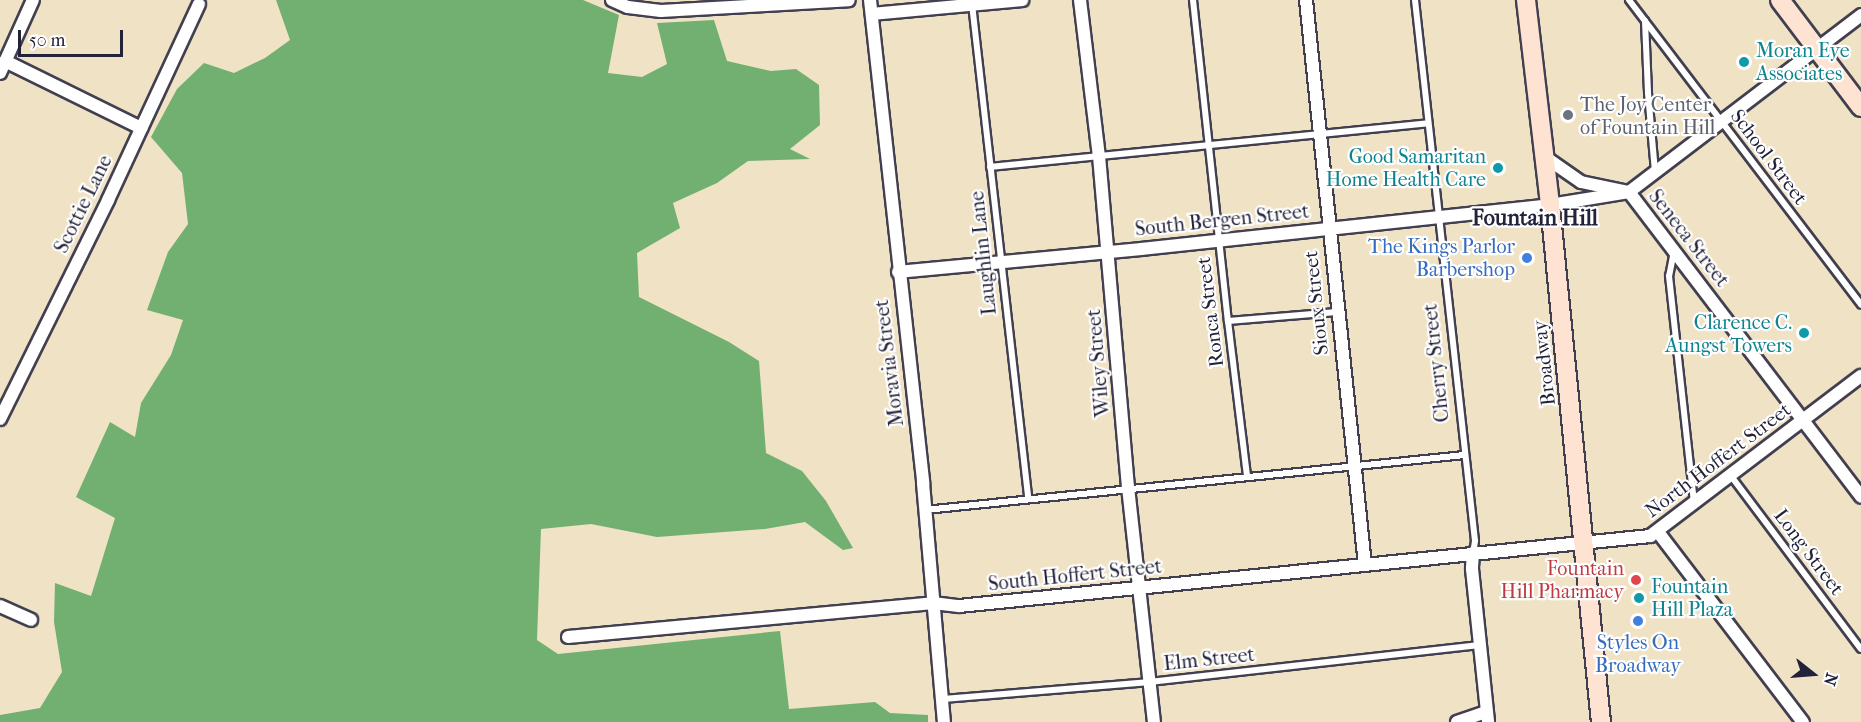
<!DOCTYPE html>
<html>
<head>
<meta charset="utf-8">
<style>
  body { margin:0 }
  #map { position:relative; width:1861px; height:722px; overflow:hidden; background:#f0e2c4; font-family:"IM FELL French Canon",serif }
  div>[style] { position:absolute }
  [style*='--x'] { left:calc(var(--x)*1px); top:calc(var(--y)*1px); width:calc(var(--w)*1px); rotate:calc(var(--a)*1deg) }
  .forest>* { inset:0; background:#72b071 }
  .roads { filter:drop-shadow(2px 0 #413f50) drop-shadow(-2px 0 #413f50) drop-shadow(0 2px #413f50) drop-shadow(0 -2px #413f50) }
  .service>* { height:6px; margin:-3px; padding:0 3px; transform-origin:3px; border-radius:3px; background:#fff }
  .minor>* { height:12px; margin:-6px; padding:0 6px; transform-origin:6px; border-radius:6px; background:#fff }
  .secondary>* { height:18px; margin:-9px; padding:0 9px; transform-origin:9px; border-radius:9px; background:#fee3d2 }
  .dots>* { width:16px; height:16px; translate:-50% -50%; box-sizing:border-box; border:3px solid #fff; border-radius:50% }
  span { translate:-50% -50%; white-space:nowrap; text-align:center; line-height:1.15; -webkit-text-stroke:4.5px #fff; paint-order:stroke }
  .culture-label { font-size:20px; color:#0d838f }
  .left { translate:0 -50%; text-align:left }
  .right { translate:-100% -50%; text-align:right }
  .worship-label { font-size:20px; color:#5b616d }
  .street-label { font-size:20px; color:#22223b }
  .shop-label { font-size:20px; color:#366cbe }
  .health-label { font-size:20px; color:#be3a42 }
  .quarter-label { font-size:22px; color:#22223b; font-weight:700 }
  .north { position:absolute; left:1783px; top:644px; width:60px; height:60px; -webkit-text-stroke:4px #fff; paint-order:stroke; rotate:107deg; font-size:16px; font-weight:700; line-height:24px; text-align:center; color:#22223b }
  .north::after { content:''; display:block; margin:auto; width:21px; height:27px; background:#22223b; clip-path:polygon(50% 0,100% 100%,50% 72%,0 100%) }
  .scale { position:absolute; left:18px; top:30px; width:105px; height:27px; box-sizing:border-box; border:3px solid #22223b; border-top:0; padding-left:8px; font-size:18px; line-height:21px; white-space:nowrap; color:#22223b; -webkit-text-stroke:4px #fff; paint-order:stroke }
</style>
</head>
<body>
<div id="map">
  <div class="forest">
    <div style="clip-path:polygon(276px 0,583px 0,619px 15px,608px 73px,642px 77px,667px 64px,657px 23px,714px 20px,727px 61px,771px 71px,796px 69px,819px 85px,820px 125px,790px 149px,810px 159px,748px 161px,717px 183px,673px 203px,680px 228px,637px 253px,639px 297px,729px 342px,759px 361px,766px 453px,802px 471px,826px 501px,853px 548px,843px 550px,805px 522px,765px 529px,657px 537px,591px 524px,541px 529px,537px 640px,558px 654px,780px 631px,789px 709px,875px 702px,890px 713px,928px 715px,928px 722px,0 722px,0 715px,40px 708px,62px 672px,54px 622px,55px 583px,91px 596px,115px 518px,76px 497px,110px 422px,135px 437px,141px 403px,171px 355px,183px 320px,147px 310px,168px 252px,188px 224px,182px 173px,151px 137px,177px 89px,204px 63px,234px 73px,265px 58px,290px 40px)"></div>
  </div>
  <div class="roads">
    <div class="service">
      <div style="--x:1193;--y:0;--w:323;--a:83.8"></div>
      <div style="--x:1228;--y:321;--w:156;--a:83"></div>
      <div style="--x:1415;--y:0;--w:544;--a:83.67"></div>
      <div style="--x:1475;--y:541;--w:12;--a:99"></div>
      <div style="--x:1629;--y:0;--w:383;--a:52.7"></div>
      <div style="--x:972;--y:4;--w:497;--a:83.5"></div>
      <div style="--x:1645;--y:21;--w:72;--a:87.6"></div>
      <div style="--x:1648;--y:93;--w:79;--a:84.9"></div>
      <div style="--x:990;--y:167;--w:440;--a:-5.7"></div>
      <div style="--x:1674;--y:251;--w:25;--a:101"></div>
      <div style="--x:1669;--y:276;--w:228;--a:83.7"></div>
      <div style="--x:1228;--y:321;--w:109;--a:-4.7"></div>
      <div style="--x:1731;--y:476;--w:216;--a:53.1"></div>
      <div style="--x:925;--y:510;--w:543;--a:-5.82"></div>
      <div style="--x:943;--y:699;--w:208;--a:-4.7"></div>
      <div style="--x:1150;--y:682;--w:331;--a:-6.4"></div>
    </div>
    <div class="minor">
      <div style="--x:612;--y:0;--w:17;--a:24"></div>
      <div style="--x:628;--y:7;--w:33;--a:7"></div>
      <div style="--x:661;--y:11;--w:188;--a:-3.3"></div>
      <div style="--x:870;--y:0;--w:486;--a:83.7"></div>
      <div style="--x:923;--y:483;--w:240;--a:85"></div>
      <div style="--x:1080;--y:0;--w:157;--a:83.1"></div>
      <div style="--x:1099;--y:156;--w:332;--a:85"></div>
      <div style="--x:1128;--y:487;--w:236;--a:83.7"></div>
      <div style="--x:1306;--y:0;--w:568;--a:84.04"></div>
      <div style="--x:872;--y:14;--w:151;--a:-5.3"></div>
      <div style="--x:5;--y:61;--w:152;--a:26.2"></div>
      <div style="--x:0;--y:73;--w:80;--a:-65.7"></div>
      <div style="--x:1545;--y:157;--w:44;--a:34.8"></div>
      <div style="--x:1581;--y:182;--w:49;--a:11.8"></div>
      <div style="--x:1629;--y:192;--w:383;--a:52.7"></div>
      <div style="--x:898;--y:272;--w:244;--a:-5.4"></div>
      <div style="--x:1141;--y:249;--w:411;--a:-6.1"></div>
      <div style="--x:1550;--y:205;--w:80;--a:-9.3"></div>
      <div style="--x:1629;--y:192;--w:292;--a:-37.3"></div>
      <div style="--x:0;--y:419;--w:244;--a:-63.7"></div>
      <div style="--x:108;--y:200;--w:216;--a:-65.1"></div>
      <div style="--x:1658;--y:532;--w:239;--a:52.7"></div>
      <div style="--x:1473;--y:553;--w:16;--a:94"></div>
      <div style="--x:1472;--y:569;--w:154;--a:84"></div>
      <div style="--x:0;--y:606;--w:34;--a:24"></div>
      <div style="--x:568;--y:637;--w:367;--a:-5.3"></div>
      <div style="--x:933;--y:603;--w:26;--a:7"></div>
      <div style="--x:959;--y:606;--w:695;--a:-5.78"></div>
      <div style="--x:1650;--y:536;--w:265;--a:-37.2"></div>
      <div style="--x:1457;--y:722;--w:31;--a:-19"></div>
    </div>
    <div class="secondary">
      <div style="--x:1526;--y:0;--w:206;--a:83.3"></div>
      <div style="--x:1550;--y:205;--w:520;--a:84.37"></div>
      <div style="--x:1780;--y:0;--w:134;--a:52.9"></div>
    </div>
  </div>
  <div class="dots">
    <div style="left:1744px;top:62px;background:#0f9aa8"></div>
    <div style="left:1568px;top:115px;background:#6b7280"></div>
    <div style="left:1498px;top:168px;background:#0f9aa8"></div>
    <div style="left:1527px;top:258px;background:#3f7fe0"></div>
    <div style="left:1804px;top:333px;background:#0f9aa8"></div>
    <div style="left:1636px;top:580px;background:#e0444e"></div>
    <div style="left:1639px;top:598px;background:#0f9aa8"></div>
    <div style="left:1638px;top:621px;background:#3f7fe0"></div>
  </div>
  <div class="culture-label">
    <span class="left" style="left:1756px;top:62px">Moran Eye<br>Associates</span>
    <span class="right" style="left:1486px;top:168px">Good Samaritan<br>Home Health Care</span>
    <span class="right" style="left:1792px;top:334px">Clarence C.<br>Aungst Towers</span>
    <span class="left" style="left:1651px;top:598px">Fountain<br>Hill Plaza</span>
  </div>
  <div class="worship-label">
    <span class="left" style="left:1580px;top:116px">The Joy Center<br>of Fountain Hill</span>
  </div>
  <div class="street-label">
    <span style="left:1769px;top:157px;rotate:53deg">School Street</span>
    <span style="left:83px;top:204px;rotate:-64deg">Scottie Lane</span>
    <span style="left:1222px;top:220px;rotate:-6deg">South Bergen Street</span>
    <span style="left:1689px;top:238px;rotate:52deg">Seneca Street</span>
    <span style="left:983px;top:253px;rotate:-96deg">Laughlin Lane</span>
    <span style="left:1316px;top:303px;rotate:-96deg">Sioux Street</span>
    <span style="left:1210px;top:312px;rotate:-97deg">Ronca Street</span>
    <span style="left:889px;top:363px;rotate:-97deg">Moravia Street</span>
    <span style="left:1098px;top:363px;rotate:-95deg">Wiley Street</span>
    <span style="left:1436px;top:363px;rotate:-96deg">Cherry Street</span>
    <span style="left:1544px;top:363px;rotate:-96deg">Broadway</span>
    <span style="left:1718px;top:460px;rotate:-37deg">North Hoffert Street</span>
    <span style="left:1809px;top:552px;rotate:53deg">Long Street</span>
    <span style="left:1075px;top:575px;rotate:-6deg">South Hoffert Street</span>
    <span style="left:1209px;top:659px;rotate:-6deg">Elm Street</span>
  </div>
  <div class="shop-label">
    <span class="right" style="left:1515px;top:258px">The Kings Parlor<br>Barbershop</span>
    <span style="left:1638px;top:654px">Styles On<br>Broadway</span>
  </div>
  <div class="health-label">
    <span class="right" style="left:1624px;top:580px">Fountain<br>Hill Pharmacy</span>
  </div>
  <div class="quarter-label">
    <span style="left:1535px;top:219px">Fountain Hill</span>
  </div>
  <div class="north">N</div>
  <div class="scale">50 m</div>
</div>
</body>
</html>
